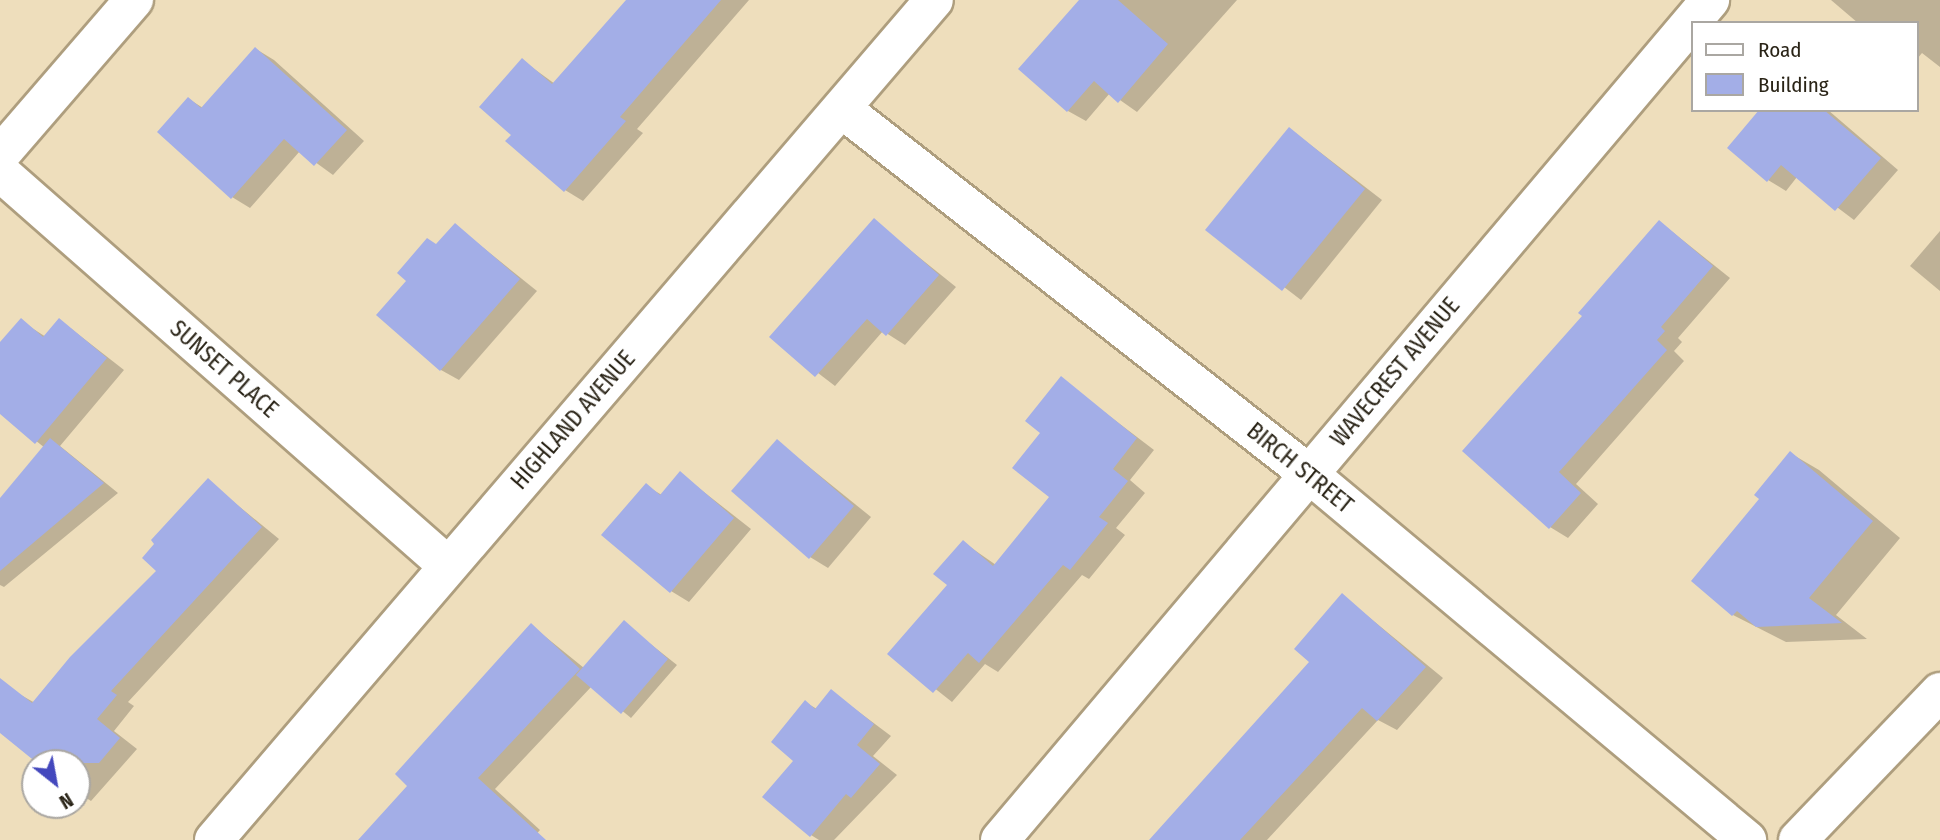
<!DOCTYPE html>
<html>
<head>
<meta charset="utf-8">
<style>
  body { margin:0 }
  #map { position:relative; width:1940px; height:840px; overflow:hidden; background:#eedebc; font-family:"Fira Sans Condensed",sans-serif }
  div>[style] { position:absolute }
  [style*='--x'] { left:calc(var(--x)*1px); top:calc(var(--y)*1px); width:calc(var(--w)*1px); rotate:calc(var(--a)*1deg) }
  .shadow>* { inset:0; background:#0003 }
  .building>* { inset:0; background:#a3aee7 }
  .roads { filter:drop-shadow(2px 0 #ae9e7e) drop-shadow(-2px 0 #ae9e7e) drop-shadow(0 2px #ae9e7e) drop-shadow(0 -2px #ae9e7e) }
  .street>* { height:38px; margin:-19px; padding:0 19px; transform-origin:19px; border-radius:19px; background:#fff }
  .secondary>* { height:38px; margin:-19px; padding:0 19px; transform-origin:19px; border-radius:19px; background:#fff }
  span { translate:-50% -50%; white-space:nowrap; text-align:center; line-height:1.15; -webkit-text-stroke:7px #fff; paint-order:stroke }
  .street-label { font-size:23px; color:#2a2417 }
  .legend { position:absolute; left:1691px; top:21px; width:228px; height:91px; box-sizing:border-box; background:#fff; border:2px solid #aaa7a2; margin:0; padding:9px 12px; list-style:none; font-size:21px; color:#2a2417 }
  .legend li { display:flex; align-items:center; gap:14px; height:35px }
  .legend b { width:35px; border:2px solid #aaa7a2 }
  .north { position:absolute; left:21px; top:749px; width:70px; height:70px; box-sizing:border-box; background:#fff; border:2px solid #aaa7a2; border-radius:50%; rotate:149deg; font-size:19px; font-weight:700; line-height:28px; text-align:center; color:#2a2417 }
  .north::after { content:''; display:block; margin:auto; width:24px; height:32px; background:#4448bd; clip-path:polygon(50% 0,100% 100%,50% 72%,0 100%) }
</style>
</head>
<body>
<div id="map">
  <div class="shadow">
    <div style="clip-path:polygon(628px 0,749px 0,637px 129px,643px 133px,583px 201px,565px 190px,514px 135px,522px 60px,555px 84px)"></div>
    <div style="clip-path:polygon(1082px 0,1237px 0,1137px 112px,1110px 93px,1086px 121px,1068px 111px)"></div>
    <div style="clip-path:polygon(1831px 0,1940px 0,1940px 67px,1922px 53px,1917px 59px,1917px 23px,1858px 23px)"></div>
    <div style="clip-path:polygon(256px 49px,274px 60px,364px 141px,333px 175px,300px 151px,250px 208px,232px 197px,189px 99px,203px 108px)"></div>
    <div style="clip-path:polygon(1761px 110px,1828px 110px,1898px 170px,1854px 220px,1797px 177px,1786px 191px,1768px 180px)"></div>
    <div style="clip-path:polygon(1290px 129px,1382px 200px,1301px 300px,1208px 229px)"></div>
    <div style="clip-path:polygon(874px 221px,956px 287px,905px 345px,883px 331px,835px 386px,771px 337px)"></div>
    <div style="clip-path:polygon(1660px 222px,1730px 278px,1678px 338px,1682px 342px,1674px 351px,1684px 361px,1576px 484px,1598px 504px,1568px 538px,1550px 527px,1584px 316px)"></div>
    <div style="clip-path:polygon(455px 225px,537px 291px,459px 380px,441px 370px,408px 281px)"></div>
    <div style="clip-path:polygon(1940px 231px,1940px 291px,1910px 266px)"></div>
    <div style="clip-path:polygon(60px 320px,124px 370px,60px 446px,118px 493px,4px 587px,0 585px,0 501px,45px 448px,0 412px,0 345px,21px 321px,46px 337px)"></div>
    <div style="clip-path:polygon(1061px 379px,1154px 450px,1130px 480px,1145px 493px,1116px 528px,1125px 535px,1089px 579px,1082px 575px,998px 672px,985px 664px,952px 702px,890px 653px,949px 585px,963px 542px,996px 565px,1052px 497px,1042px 432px)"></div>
    <div style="clip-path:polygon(777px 441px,871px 517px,828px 568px,810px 557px)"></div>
    <div style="clip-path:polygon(1790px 453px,1819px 470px,1900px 538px,1836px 615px,1867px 639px,1786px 642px,1733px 615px,1761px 498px)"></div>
    <div style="clip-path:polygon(681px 474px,751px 529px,689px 602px,671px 591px,646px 486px,662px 495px)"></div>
    <div style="clip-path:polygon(208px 481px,279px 539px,128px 702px,134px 706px,114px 731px,137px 749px,91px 801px,77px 792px,77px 763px,40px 763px,0 731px,0 709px,14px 691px,35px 703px,158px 570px)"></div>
    <div style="clip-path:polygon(1342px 595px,1443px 678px,1397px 730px,1378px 720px,1267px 840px,1151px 840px,1312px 662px)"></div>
    <div style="clip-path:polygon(624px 623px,677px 665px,631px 718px,592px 686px,495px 789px,540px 830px,531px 840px,397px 840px,410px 786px,531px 625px,584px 668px)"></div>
    <div style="clip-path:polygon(831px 691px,891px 736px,873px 756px,897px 775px,834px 840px,819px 840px,811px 835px,795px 760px,805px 702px,817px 709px)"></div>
  </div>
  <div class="building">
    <div style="clip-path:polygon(626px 0,721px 0,620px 117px,626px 121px,564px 192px,505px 141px,511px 135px,479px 107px,522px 58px,552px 84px)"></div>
    <div style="clip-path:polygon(1079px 0,1118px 0,1168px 44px,1118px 103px,1094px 81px,1067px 112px,1018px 69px)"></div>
    <div style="clip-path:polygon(255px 47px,347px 130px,314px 166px,284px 139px,231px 199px,157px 132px,188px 97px,201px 108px)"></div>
    <div style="clip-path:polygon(1759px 110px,1824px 110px,1881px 158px,1835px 211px,1781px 165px,1767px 182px,1727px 148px)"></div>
    <div style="clip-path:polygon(1289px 127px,1365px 189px,1282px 291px,1205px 230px)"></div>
    <div style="clip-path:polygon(874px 218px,939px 275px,886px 336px,867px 319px,815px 377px,769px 337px)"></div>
    <div style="clip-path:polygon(1659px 220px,1713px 266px,1661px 327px,1665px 331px,1657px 340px,1667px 350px,1559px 472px,1581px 493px,1549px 529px,1462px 451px,1582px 316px,1578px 313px)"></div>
    <div style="clip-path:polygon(455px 223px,520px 279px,440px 371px,376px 315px,406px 281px,397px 273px,427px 238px,436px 244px)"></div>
    <div style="clip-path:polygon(21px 318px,43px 337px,59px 318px,107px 358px,35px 444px,0 414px,0 342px)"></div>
    <div style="clip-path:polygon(1061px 376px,1137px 438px,1113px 469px,1128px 481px,1099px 517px,1108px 523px,1070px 570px,1063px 565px,979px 663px,968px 653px,933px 693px,887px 654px,947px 585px,933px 574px,963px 540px,993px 566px,1049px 497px,1012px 468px,1040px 433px,1025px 421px)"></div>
    <div style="clip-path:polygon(50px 438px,104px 483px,0 571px,0 498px)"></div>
    <div style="clip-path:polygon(777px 439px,854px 506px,809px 559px,731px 491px)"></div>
    <div style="clip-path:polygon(1790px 451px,1873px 521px,1809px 598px,1842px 623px,1756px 627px,1737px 611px,1732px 616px,1691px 581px,1759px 499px,1754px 495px)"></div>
    <div style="clip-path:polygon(680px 471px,734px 518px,670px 593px,601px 535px,646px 483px,660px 495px)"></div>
    <div style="clip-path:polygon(208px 478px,262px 527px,111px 691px,117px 695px,97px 719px,120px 738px,99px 763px,37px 763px,0 733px,0 678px,32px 703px,70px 657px,156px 571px,142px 558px,154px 544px,151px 540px)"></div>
    <div style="clip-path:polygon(1342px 593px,1426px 667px,1377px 721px,1362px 708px,1240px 840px,1149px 840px,1309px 662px,1294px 649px)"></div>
    <div style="clip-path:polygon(624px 620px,668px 659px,621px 714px,576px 675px)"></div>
    <div style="clip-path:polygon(531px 623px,580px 669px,478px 778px,546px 840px,358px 840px,407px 786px,395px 774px)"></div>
    <div style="clip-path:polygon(831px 689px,874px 724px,857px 745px,880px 764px,851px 798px,846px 794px,810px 837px,762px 797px,793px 761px,771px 742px,805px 700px,815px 709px)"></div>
  </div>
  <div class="roads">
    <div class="street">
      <div style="--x:842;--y:109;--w:593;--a:38.01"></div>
      <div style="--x:1309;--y:474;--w:571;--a:39.88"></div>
      <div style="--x:0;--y:155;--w:205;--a:-49.2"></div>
      <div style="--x:0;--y:172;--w:595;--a:41.32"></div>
      <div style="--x:214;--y:840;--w:1106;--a:-49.4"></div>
      <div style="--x:1000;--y:840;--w:1100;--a:-49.79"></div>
    </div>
    <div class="secondary">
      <div style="--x:1798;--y:840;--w:205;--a:-46.2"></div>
    </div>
  </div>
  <div class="street-label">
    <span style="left:224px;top:369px;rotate:41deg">SUNSET PLACE</span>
    <span style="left:1395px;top:372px;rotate:-50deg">WAVECREST AVENUE</span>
    <span style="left:573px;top:420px;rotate:-49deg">HIGHLAND AVENUE</span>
    <span style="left:1300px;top:468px;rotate:39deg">BIRCH STREET</span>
  </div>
  <ul class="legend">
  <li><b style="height:9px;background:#fff"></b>Road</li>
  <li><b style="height:19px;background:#a3aee7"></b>Building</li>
  </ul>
  <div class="north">N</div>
</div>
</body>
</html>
